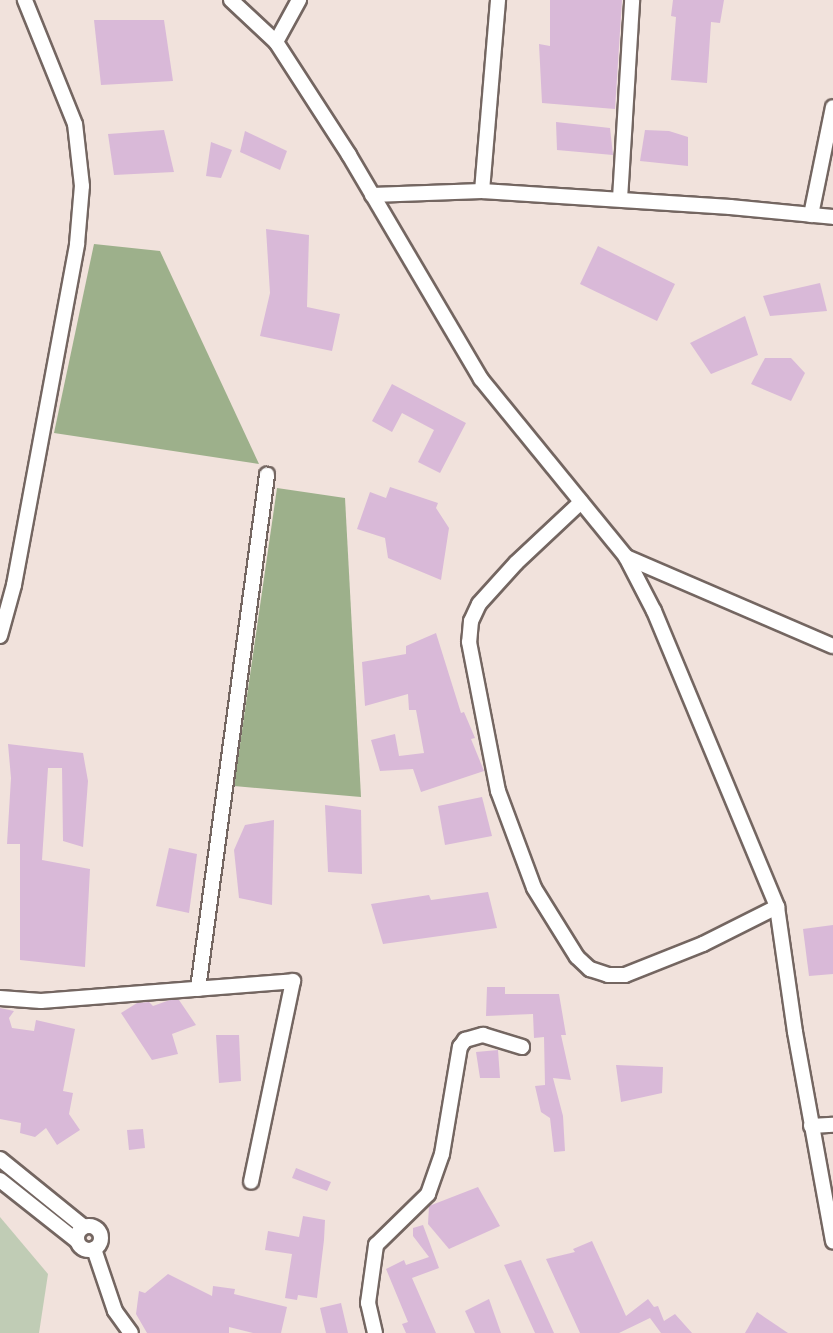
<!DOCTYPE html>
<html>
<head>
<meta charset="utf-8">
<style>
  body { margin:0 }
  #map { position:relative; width:833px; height:1333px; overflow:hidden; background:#f1e2dc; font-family:"Roboto Condensed",sans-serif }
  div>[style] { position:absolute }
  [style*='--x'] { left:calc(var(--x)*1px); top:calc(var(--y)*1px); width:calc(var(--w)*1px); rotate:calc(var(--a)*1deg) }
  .green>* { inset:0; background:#c0ccb5 }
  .forest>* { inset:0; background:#9db08b }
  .building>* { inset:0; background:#d9b9d8 }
  .roads { filter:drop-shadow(2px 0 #746661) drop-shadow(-2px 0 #746661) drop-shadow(0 2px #746661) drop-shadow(0 -2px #746661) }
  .minor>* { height:14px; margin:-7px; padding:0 7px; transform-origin:7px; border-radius:7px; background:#fff }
  .minor>.ring { margin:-7px; padding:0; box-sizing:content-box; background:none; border:14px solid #fff; border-radius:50% }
  span { translate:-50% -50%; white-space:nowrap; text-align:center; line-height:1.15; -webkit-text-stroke:6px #ffefe9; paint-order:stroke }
</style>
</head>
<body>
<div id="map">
  <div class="green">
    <div style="clip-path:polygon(0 1217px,48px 1274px,39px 1333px,0 1333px)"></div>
  </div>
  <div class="forest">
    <div style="clip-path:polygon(94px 244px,160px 251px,259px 464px,54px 433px)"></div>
    <div style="clip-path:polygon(277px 488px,345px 498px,361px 797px,234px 786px)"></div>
  </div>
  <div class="building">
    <div style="clip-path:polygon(550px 0,622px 0,615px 109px,542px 103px,539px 44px,550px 46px)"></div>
    <div style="clip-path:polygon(673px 0,724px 0,720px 23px,711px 22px,707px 83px,671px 80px,676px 17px,671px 16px)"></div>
    <div style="clip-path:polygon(94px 20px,164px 20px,173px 81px,101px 85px)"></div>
    <div style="clip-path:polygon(556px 122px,610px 128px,613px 155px,557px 150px)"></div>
    <div style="clip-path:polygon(164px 130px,174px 172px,114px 175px,108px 134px)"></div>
    <div style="clip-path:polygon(645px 130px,669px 131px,688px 137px,688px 166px,640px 161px)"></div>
    <div style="clip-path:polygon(245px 131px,287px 151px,280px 170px,240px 152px)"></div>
    <div style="clip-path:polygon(211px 142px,232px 150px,221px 178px,206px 176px)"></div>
    <div style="clip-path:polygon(266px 229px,309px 235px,307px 307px,340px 314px,332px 351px,260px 336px,270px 293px)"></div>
    <div style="clip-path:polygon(598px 246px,675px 284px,657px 321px,580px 284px)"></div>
    <div style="clip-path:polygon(820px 283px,827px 311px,770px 316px,763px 296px)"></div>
    <div style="clip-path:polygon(745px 316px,758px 355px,711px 374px,690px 343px)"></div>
    <div style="clip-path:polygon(765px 358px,791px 358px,805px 373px,791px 401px,751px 384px)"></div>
    <div style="clip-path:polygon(392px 384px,466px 423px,440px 473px,418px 462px,434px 430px,402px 413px,392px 432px,372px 421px)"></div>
    <div style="clip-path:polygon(390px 487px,438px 503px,436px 508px,449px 528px,441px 580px,388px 558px,385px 538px,357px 529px,370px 492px,386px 498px)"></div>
    <div style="clip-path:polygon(436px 633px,461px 713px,464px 712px,475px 738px,471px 739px,484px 771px,421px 792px,413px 769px,380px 771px,371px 740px,395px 734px,399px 756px,424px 753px,416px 710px,409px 710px,408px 694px,365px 706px,362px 662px,406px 654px,406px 646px)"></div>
    <div style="clip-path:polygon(8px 744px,83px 753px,88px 781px,83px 847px,63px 841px,62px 768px,48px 768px,42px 860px,90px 869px,85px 967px,20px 960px,20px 844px,7px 844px,11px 778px)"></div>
    <div style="clip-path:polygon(482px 797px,492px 836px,445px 845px,438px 806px)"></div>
    <div style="clip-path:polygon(325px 805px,361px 810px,362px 874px,328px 872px)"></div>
    <div style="clip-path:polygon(274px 820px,272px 905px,239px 898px,234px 850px,245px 825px)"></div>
    <div style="clip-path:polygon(169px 848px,197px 854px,189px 913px,156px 906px)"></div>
    <div style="clip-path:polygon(488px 892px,497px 928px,383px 944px,371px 904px,429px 895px,431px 900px)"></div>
    <div style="clip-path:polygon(833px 925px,833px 974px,809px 976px,803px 929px)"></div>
    <div style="clip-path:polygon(487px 987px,505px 987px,505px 994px,559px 994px,566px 1035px,561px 1035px,571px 1080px,553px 1078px,563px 1116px,565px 1151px,554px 1152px,550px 1118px,541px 1112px,535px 1086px,545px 1085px,544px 1037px,534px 1038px,533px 1014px,486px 1016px)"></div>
    <div style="clip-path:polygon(170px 1000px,179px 1000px,196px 1025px,172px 1034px,178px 1054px,152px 1060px,121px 1013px,137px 1003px,149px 1002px,153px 1006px)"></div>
    <div style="clip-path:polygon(0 1008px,14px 1011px,9px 1018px,12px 1028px,34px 1031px,36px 1020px,75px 1029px,63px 1091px,73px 1093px,69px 1114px,80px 1130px,57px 1145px,46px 1128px,35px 1137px,20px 1133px,21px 1123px,0 1119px)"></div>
    <div style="clip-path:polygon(216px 1035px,239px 1035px,241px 1081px,219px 1083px)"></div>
    <div style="clip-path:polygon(498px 1050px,500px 1078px,480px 1078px,476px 1052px)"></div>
    <div style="clip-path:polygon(616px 1065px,663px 1067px,662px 1093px,621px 1102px)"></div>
    <div style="clip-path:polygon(143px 1129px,145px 1148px,129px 1150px,127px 1130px)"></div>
    <div style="clip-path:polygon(296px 1168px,331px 1182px,327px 1191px,292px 1178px)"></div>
    <div style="clip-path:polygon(478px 1187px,500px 1226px,449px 1249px,428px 1224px,429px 1206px)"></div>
    <div style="clip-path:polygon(303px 1216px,325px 1220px,324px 1240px,317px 1298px,298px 1295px,297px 1300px,285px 1298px,292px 1254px,265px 1250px,268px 1231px,299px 1237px)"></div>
    <div style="clip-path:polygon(423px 1225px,439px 1268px,412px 1278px,436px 1333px,406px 1333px,402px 1324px,408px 1322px,386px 1269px,404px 1260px,406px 1265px,429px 1257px,413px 1236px,413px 1228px)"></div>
    <div style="clip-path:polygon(592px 1241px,626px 1316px,648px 1299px,654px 1307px,658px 1306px,664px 1321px,675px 1314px,692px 1333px,661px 1333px,650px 1318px,619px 1333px,580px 1333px,546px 1259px,575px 1252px,573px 1249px)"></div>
    <div style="clip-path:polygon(521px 1260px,554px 1333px,535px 1333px,504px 1265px)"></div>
    <div style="clip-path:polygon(168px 1274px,212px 1296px,213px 1286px,235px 1289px,234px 1294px,287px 1307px,281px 1333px,253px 1333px,229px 1327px,229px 1333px,147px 1333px,136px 1314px,139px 1291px,145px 1293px)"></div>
    <div style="clip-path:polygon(489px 1299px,501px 1333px,475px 1333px,465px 1311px)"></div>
    <div style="clip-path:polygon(341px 1303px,348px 1333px,326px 1333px,320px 1308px)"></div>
    <div style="clip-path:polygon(757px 1312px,788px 1333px,745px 1333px)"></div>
  </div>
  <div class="roads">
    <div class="minor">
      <div style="--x:231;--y:0;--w:62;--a:43"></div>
      <div style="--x:276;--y:42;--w:135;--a:57.1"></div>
      <div style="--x:349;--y:155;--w:260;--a:59.5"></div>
      <div style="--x:481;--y:379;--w:230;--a:50.8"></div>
      <div style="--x:626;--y:557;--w:61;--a:62.6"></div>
      <div style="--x:654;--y:611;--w:321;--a:67.4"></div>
      <div style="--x:777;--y:907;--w:126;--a:81.8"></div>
      <div style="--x:795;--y:1032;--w:213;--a:79.7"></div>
      <div style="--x:276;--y:42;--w:48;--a:-61.3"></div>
      <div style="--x:482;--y:191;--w:192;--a:-85.2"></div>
      <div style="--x:372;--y:195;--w:110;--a:-2.1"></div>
      <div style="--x:482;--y:191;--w:249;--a:3.7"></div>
      <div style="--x:730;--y:207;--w:103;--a:5.5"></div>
      <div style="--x:620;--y:199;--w:199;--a:-86.5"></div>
      <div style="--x:811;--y:215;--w:110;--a:-78.5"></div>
      <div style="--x:581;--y:502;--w:89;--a:136.8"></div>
      <div style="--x:516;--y:563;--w:55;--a:132.1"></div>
      <div style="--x:479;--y:604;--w:19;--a:115"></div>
      <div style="--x:471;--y:621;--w:21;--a:95"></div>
      <div style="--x:469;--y:642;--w:152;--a:79"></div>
      <div style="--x:498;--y:791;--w:103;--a:69.6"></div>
      <div style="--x:534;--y:888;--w:81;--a:58.1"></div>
      <div style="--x:577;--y:957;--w:18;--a:43"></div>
      <div style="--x:590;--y:969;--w:19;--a:18"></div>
      <div style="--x:608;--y:975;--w:17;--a:0"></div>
      <div style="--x:625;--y:975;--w:84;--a:-21.7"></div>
      <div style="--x:703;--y:944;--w:83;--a:-26.6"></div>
      <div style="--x:626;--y:557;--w:225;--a:23.3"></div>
      <div style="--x:0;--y:636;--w:53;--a:-74.6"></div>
      <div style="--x:14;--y:585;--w:347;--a:-79.5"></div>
      <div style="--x:77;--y:244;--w:58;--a:-85.1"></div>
      <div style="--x:82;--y:186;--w:62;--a:-96.4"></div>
      <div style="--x:75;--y:124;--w:134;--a:-112"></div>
      <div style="--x:198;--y:989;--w:519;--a:-82.35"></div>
      <div style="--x:0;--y:998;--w:41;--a:4.2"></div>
      <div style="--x:41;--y:1001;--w:253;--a:-4.5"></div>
      <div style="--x:293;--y:981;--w:205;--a:101.8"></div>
      <div style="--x:811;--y:1126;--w:22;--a:-3"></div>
      <div style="--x:0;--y:1159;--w:108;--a:39"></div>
      <div style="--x:0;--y:1180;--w:98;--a:38.4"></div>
      <div class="ring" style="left:77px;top:1226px;width:10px;height:10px"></div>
      <div style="--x:94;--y:1249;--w:65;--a:71.3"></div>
      <div style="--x:115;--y:1311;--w:27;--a:54"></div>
      <div style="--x:375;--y:1333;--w:31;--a:-103"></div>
      <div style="--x:368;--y:1303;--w:59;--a:-82.1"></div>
      <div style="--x:376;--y:1245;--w:73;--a:-44.4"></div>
      <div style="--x:428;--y:1194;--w:42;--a:-70.7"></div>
      <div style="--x:442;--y:1154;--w:109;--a:-80.5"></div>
      <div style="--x:460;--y:1047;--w:9;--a:-54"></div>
      <div style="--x:465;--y:1040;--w:19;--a:-16"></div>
      <div style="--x:483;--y:1035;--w:41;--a:17.1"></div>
    </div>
  </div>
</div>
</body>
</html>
